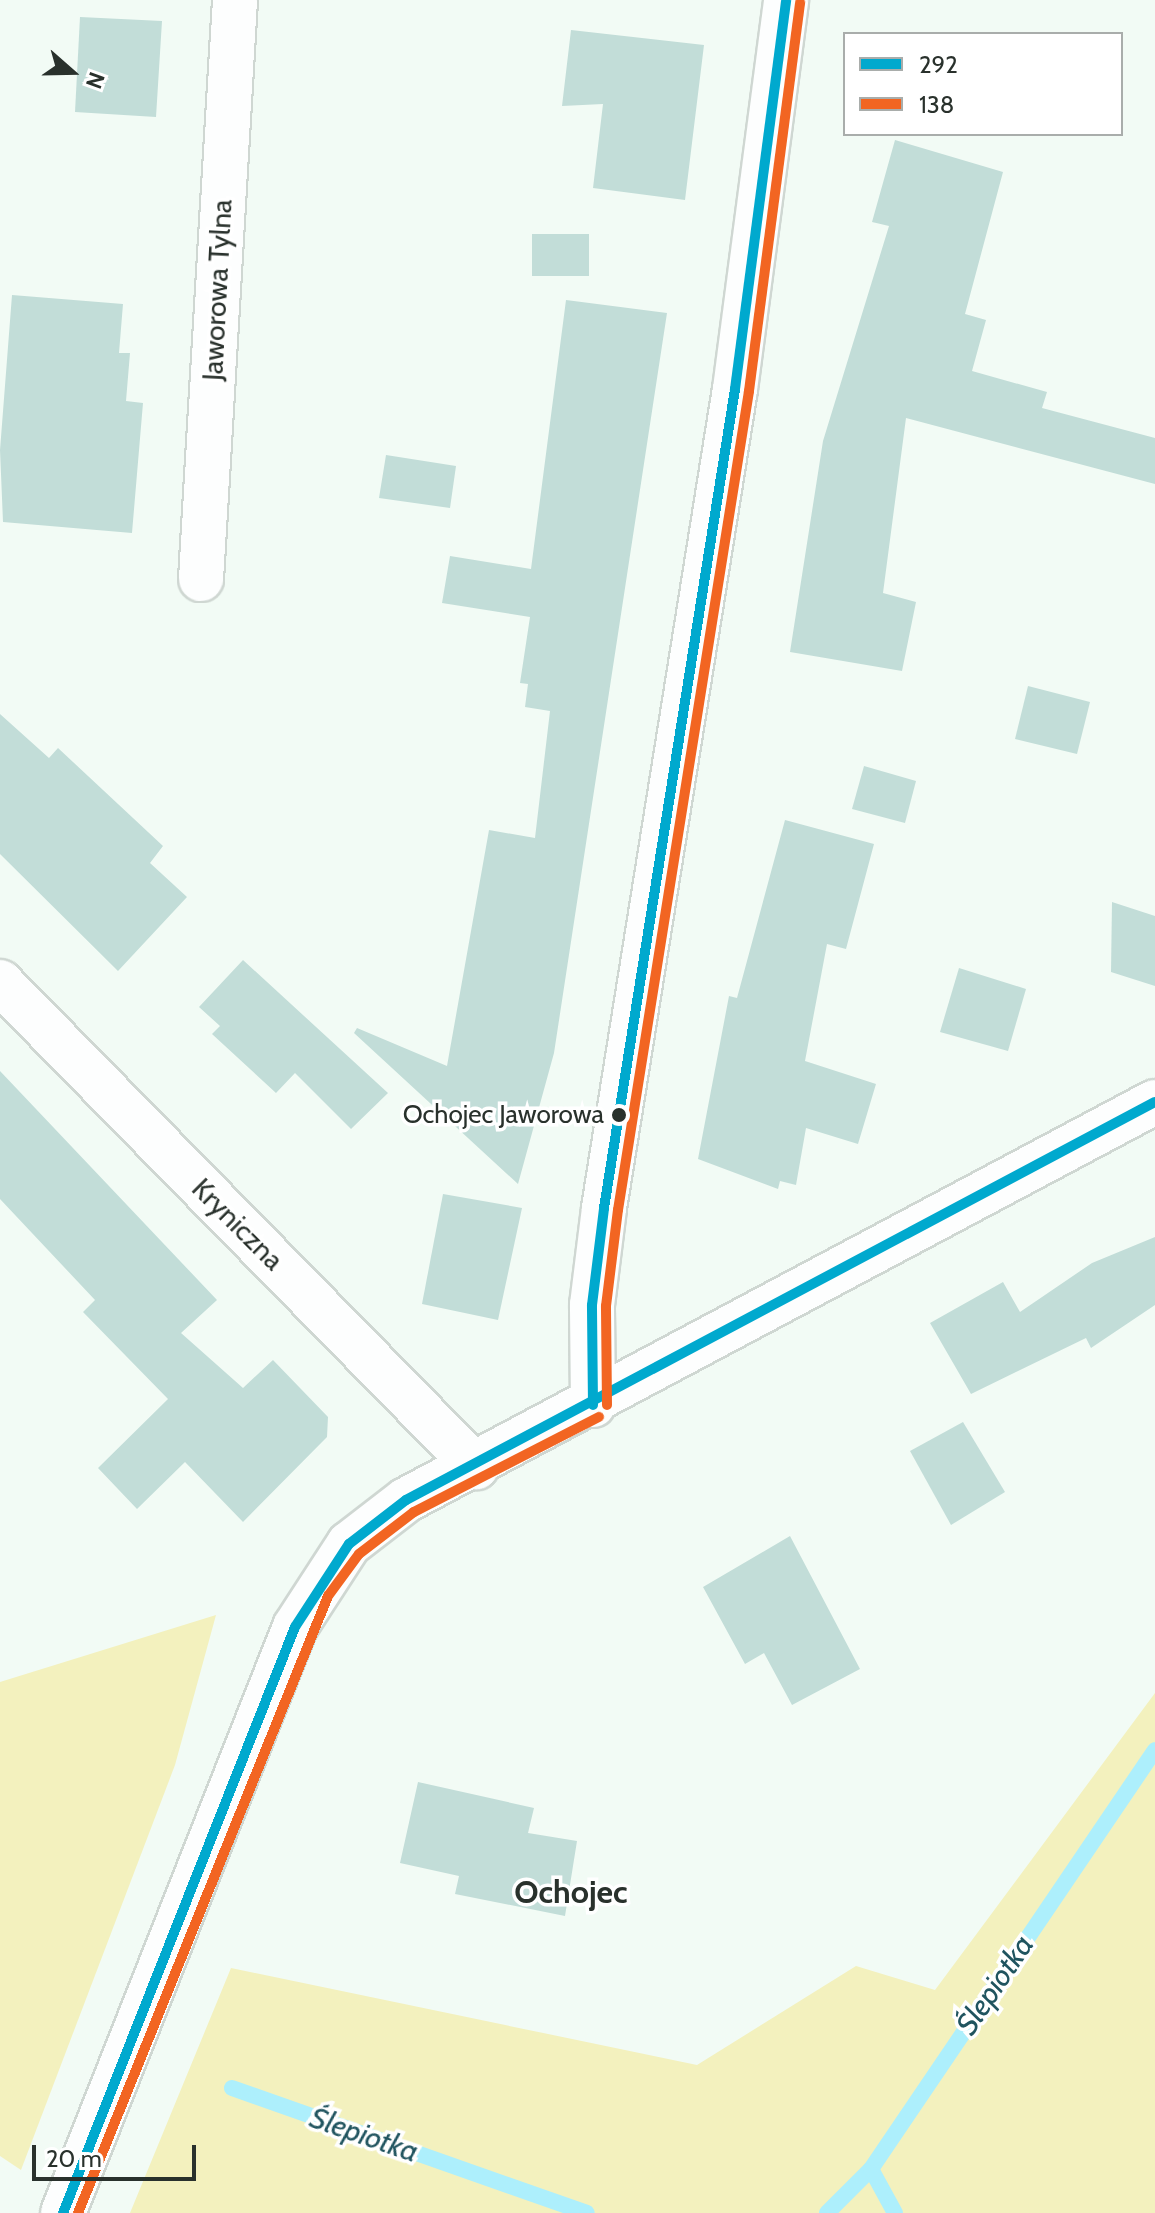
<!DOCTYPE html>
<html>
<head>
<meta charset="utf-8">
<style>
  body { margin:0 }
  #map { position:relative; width:1155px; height:2213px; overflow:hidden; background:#f2fbf5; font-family:Cabin,sans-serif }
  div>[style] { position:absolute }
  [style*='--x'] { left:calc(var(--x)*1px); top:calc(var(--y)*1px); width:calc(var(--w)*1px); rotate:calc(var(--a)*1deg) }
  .green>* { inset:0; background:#f3f1be }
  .stream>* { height:16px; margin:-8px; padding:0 8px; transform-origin:8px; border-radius:8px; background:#adeffc }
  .building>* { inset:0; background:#c2ddd8 }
  .roads { filter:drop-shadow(2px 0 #cfd7d2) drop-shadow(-2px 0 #cfd7d2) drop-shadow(0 2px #cfd7d2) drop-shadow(0 -2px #cfd7d2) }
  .minor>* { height:44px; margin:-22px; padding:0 22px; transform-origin:22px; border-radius:22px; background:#fdfefe }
  .tertiary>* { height:44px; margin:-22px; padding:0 22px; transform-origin:22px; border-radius:22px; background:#fdfefe }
  .bus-1>* { height:10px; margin:-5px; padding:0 5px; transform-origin:5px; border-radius:5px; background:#00a9ce }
  .bus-2>* { height:10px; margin:-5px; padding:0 5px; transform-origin:5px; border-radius:5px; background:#f26522 }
  .dots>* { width:22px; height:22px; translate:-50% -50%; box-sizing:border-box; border:4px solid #fff; border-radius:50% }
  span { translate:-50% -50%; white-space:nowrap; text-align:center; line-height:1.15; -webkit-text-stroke:7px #fff; paint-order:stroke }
  .bus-label { font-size:26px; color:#29312c }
  .right { translate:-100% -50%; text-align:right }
  .street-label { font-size:28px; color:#29312c }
  .water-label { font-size:30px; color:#20545f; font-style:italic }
  .quarter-label { font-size:32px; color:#29312c; font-weight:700 }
  .legend { position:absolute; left:843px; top:32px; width:280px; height:104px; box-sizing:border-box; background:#fff; border:2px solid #a9adab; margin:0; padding:10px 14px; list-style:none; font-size:24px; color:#29312c }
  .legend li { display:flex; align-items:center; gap:16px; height:40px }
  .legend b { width:40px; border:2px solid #a9adab }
  .north { position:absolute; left:32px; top:32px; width:80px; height:80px; -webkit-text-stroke:6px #fff; paint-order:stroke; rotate:110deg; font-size:22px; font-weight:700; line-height:32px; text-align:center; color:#29312c }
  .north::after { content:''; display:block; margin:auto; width:28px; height:36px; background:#29312c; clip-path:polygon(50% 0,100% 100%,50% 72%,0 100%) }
  .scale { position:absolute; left:32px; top:2145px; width:164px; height:36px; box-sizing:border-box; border:4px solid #29312c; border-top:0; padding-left:10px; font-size:24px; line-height:28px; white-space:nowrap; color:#29312c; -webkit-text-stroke:6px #fff; paint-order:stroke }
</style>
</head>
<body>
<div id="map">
  <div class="green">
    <div style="clip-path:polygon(216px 1615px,175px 1765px,21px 2170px,0 2156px,0 1682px)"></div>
    <div style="clip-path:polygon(1155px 1693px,1155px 2213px,130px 2213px,231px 1968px,697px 2065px,856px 1966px,935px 1990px)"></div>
  </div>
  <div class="stream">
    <div style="--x:232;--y:2088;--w:376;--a:19.4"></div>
    <div style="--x:871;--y:2169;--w:50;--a:61.4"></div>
    <div style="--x:827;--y:2213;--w:62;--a:-45"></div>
    <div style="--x:871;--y:2169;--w:506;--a:-55.87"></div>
  </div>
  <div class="building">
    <div style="clip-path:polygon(80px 17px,162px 21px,156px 117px,75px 112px)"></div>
    <div style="clip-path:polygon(571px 30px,704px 45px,685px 200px,593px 188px,603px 104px,562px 106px)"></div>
    <div style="clip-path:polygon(895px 140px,1003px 172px,965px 314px,986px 320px,972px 371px,1047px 392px,1042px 408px,1155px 438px,1155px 484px,906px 418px,883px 593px,916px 602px,902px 671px,790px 652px,823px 441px,889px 226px,872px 222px)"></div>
    <div style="clip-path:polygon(532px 234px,589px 234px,589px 276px,532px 276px)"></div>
    <div style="clip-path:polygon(12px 295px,123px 304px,119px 353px,130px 353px,126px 401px,143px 403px,132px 533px,3px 522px,0 450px)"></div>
    <div style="clip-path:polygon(566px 300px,667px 313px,554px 1053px,518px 1184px,354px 1033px,357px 1028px,447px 1066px,489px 830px,535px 838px,550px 711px,525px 707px,528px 684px,520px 683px,530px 617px,442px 603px,450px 556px,531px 569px)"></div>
    <div style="clip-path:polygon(386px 455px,456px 466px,450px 508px,379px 498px)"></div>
    <div style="clip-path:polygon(1028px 686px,1090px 702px,1077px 754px,1015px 739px)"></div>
    <div style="clip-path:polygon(0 714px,49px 758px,58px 748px,163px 846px,150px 863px,187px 897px,118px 971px,0 854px)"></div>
    <div style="clip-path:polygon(864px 766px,916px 781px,905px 823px,852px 809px)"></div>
    <div style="clip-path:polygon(785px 820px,874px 844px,846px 949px,827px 944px,805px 1061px,876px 1084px,858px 1144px,806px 1128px,796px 1185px,780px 1181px,778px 1189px,698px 1159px,729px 996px,737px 998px)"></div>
    <div style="clip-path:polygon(1112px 902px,1155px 916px,1155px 986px,1111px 972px)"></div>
    <div style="clip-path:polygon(243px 960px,388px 1093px,351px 1129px,295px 1073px,276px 1093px,212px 1034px,220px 1026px,199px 1007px)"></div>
    <div style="clip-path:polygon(959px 968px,1026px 989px,1008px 1051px,940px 1032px)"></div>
    <div style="clip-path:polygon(0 1071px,217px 1300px,181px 1333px,243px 1388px,273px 1360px,328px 1417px,327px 1437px,243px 1522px,185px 1462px,137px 1509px,98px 1468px,168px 1399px,83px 1312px,95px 1300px,0 1199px)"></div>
    <div style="clip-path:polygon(443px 1194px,522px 1208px,498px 1320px,422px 1304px)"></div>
    <div style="clip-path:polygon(1155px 1237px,1155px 1305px,1091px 1348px,1086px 1338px,971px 1394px,930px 1323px,1003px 1282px,1020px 1312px,1092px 1263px)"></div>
    <div style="clip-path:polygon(963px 1422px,1005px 1492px,951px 1525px,910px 1451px)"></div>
    <div style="clip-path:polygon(790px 1536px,860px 1669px,792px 1705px,764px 1653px,745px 1664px,703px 1587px)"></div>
    <div style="clip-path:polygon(418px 1782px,534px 1808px,528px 1833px,577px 1841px,565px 1916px,455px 1894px,459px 1876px,400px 1863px)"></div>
  </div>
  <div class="roads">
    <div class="minor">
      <div style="--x:201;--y:579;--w:580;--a:-86.64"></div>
      <div style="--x:0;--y:982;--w:680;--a:45.54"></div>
      <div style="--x:593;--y:1405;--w:100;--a:-90.6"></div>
      <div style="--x:592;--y:1305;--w:98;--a:-82.9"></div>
      <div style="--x:604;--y:1208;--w:829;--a:-80.91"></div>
      <div style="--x:735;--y:389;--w:392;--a:-82.5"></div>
    </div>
    <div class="tertiary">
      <div style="--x:63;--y:2213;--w:630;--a:-68.4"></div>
      <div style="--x:295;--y:1627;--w:99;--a:-57"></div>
      <div style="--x:349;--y:1544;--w:72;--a:-37.7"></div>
      <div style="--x:406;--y:1500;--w:848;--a:-27.99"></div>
    </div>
  </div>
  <div class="bus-1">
    <div style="--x:593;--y:1405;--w:100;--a:-90.6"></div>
    <div style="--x:592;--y:1305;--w:98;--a:-82.9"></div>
    <div style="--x:604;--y:1208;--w:829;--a:-80.91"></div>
    <div style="--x:735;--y:389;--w:392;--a:-82.5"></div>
    <div style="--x:63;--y:2213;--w:630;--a:-68.4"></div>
    <div style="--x:295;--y:1627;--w:99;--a:-57"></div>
    <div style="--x:349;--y:1544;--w:72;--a:-37.7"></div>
    <div style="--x:406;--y:1500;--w:848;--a:-27.99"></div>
  </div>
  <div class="bus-2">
    <div style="--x:607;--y:1405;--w:99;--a:-90.6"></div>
    <div style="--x:606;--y:1306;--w:97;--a:-82.9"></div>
    <div style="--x:618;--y:1210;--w:829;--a:-80.91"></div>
    <div style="--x:749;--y:391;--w:392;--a:-82.5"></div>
    <div style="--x:78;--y:2213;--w:666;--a:-67.94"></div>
    <div style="--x:328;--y:1596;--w:52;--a:-53.6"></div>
    <div style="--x:359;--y:1554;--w:69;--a:-37.4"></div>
    <div style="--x:414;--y:1512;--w:208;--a:-27.2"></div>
  </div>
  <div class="dots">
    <div style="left:619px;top:1115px;background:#29312c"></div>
  </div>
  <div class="bus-label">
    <span class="right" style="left:604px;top:1115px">Ochojec Jaworowa</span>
  </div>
  <div class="street-label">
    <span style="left:217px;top:290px;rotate:-87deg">Jaworowa Tylna</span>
    <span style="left:238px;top:1224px;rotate:45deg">Kryniczna</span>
  </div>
  <div class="water-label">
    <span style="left:995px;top:1985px;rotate:-56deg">Ślepiotka</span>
    <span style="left:364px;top:2135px;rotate:19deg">Ślepiotka</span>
  </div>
  <div class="quarter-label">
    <span style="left:571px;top:1892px">Ochojec</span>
  </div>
  <ul class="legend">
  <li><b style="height:10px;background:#00a9ce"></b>292</li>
  <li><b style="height:10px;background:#f26522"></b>138</li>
  </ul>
  <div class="north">N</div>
  <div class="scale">20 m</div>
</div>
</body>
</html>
